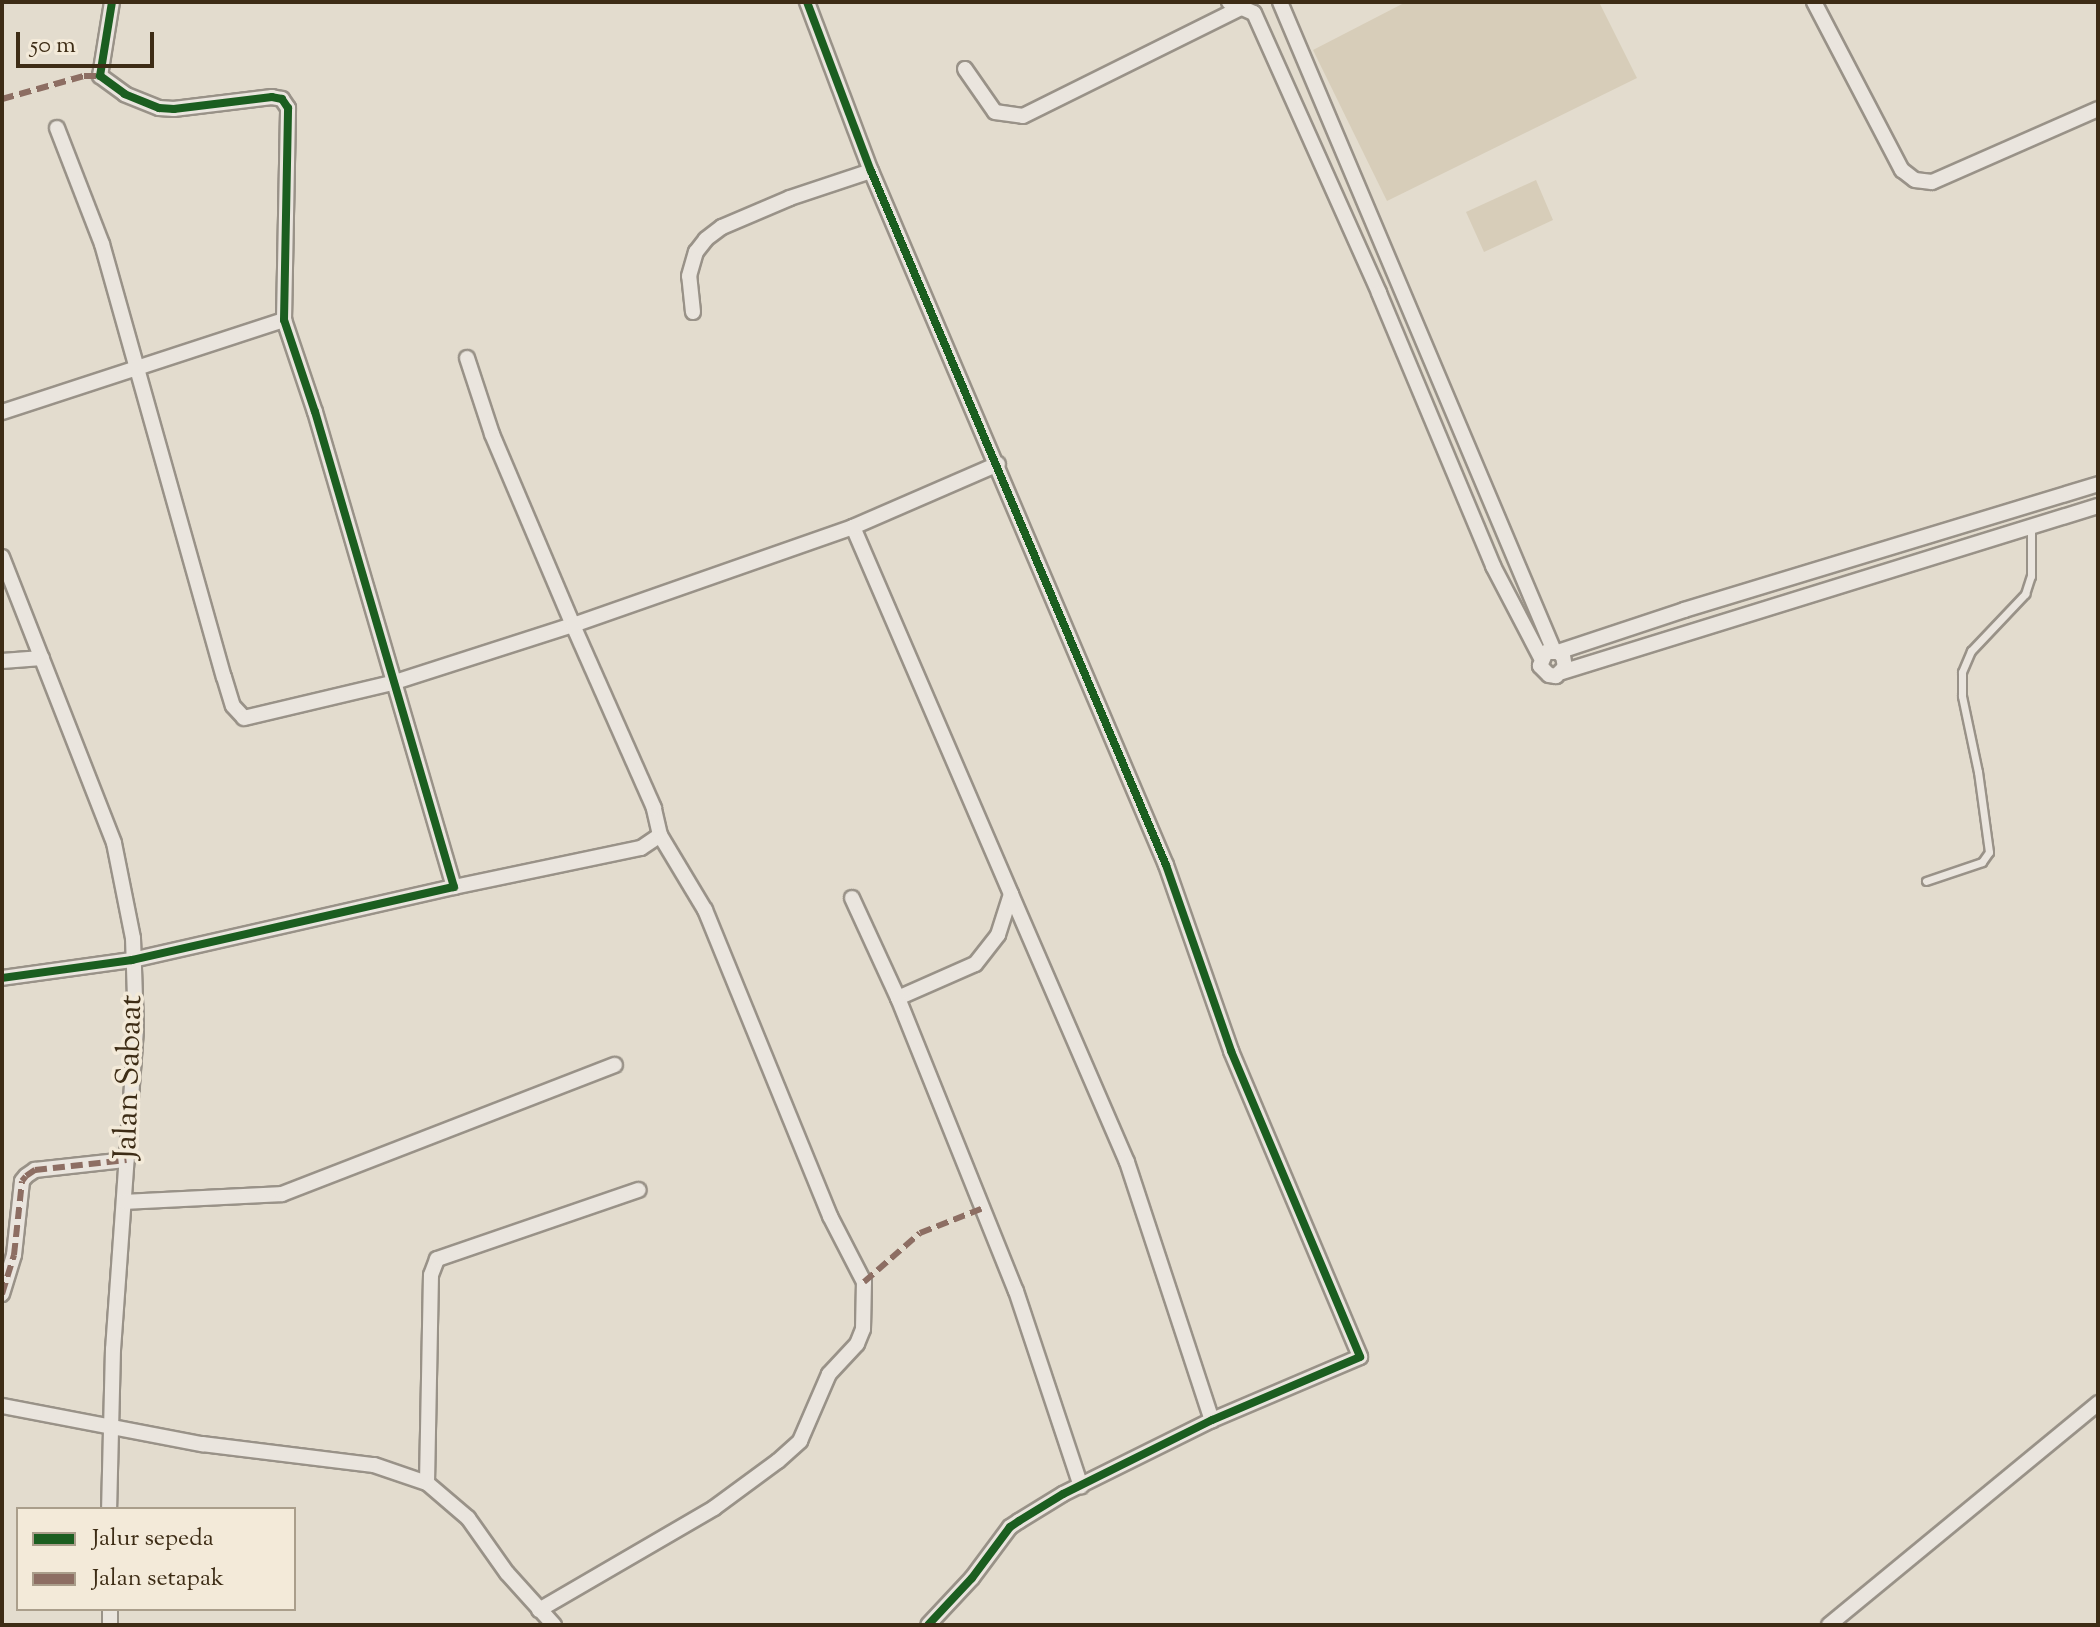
<!DOCTYPE html>
<html>
<head>
<meta charset="utf-8">
<style>
  body { margin:0 }
  #map { position:relative; width:2100px; height:1627px; overflow:hidden; background:#e3dcce; font-family:"Sorts Mill Goudy",serif }
  div>[style] { position:absolute }
  [style*='--x'] { left:calc(var(--x)*1px); top:calc(var(--y)*1px); width:calc(var(--w)*1px); rotate:calc(var(--a)*1deg) }
  .green>* { inset:0; background:#d7cdb9 }
  .roads { filter:drop-shadow(2px 0 #999288) drop-shadow(-2px 0 #999288) drop-shadow(0 2px #999288) drop-shadow(0 -2px #999288) }
  .lane>* { height:7px; margin:-3.5px; padding:0 3.5px; transform-origin:3.5px; border-radius:3.5px; background:#eae5de }
  .street>* { height:14px; margin:-7px; padding:0 7px; transform-origin:7px; border-radius:7px; background:#eae5de }
  .quiet>* { height:6px; margin-top:-3px; transform-origin:0; background:repeating-linear-gradient(90deg,#8d6e63 0 12px,transparent 0 18px) }
  .cycleway>* { height:8px; margin:-4px; padding:0 4px; transform-origin:4px; border-radius:4px; background:#1b5e20 }
  span { translate:-50% -50%; white-space:nowrap; text-align:center; line-height:1.15; -webkit-text-stroke:7px #f3ead9; paint-order:stroke }
  .street-label { font-size:32px; color:#3d2c15 }
  .frame { position:absolute; inset:0; border:4px solid #3d2c15; pointer-events:none }
  .legend { position:absolute; left:16px; top:1507px; width:280px; height:104px; box-sizing:border-box; background:#f3ead9; border:2px solid #aa9e8b; margin:0; padding:10px 14px; list-style:none; font-size:24px; color:#3d2c15 }
  .legend li { display:flex; align-items:center; gap:16px; height:40px }
  .legend b { width:40px; border:2px solid #aa9e8b }
  .scale { position:absolute; left:16px; top:32px; width:138px; height:36px; box-sizing:border-box; border:4px solid #3d2c15; border-top:0; padding-left:10px; font-size:24px; line-height:28px; white-space:nowrap; color:#3d2c15; -webkit-text-stroke:6px #f3ead9; paint-order:stroke }
</style>
</head>
<body>
<div id="map">
  <div class="green">
    <div style="clip-path:polygon(1406px 2px,1599px 2px,1637px 78px,1387px 201px,1313px 50px)"></div>
    <div style="clip-path:polygon(1536px 180px,1553px 220px,1484px 252px,1466px 212px)"></div>
  </div>
  <div class="roads">
    <div class="lane">
      <div style="--x:1926;--y:881;--w:59;--a:-18.7"></div>
      <div style="--x:1982;--y:862;--w:12;--a:-55"></div>
      <div style="--x:1989;--y:852;--w:81;--a:-97.8"></div>
      <div style="--x:1978;--y:772;--w:78;--a:-101.9"></div>
      <div style="--x:1962;--y:696;--w:24;--a:-90"></div>
      <div style="--x:1962;--y:672;--w:23;--a:-67"></div>
      <div style="--x:1971;--y:651;--w:79;--a:-46.5"></div>
      <div style="--x:2025;--y:594;--w:19;--a:-72"></div>
      <div style="--x:2031;--y:576;--w:48;--a:-90"></div>
    </div>
    <div class="street">
      <div style="--x:807;--y:2;--w:181;--a:69.3"></div>
      <div style="--x:871;--y:171;--w:754;--a:66.97"></div>
      <div style="--x:1166;--y:865;--w:197;--a:70.7"></div>
      <div style="--x:1231;--y:1051;--w:332;--a:67.1"></div>
      <div style="--x:1360;--y:1357;--w:161;--a:156.9"></div>
      <div style="--x:1212;--y:1420;--w:166;--a:153.6"></div>
      <div style="--x:1063;--y:1494;--w:52;--a:148.5"></div>
      <div style="--x:1019;--y:1521;--w:11;--a:146"></div>
      <div style="--x:1010;--y:1527;--w:64;--a:126.7"></div>
      <div style="--x:972;--y:1578;--w:64;--a:133.1"></div>
      <div style="--x:1229;--y:2;--w:27;--a:24"></div>
      <div style="--x:1254;--y:13;--w:307;--a:65.9"></div>
      <div style="--x:1379;--y:293;--w:296;--a:67.3"></div>
      <div style="--x:1493;--y:566;--w:104;--a:62.4"></div>
      <div style="--x:1280;--y:2;--w:704;--a:67.11"></div>
      <div style="--x:1814;--y:2;--w:190;--a:62.4"></div>
      <div style="--x:1902;--y:170;--w:16;--a:38"></div>
      <div style="--x:1915;--y:180;--w:17;--a:7"></div>
      <div style="--x:1932;--y:182;--w:181;--a:-23.7"></div>
      <div style="--x:965;--y:69;--w:52;--a:55.1"></div>
      <div style="--x:995;--y:112;--w:28;--a:8"></div>
      <div style="--x:1023;--y:116;--w:246;--a:-26.4"></div>
      <div style="--x:57;--y:128;--w:124;--a:68.8"></div>
      <div style="--x:102;--y:244;--w:450;--a:74.3"></div>
      <div style="--x:224;--y:677;--w:30;--a:73"></div>
      <div style="--x:233;--y:706;--w:16;--a:47"></div>
      <div style="--x:244;--y:718;--w:152;--a:-13.3"></div>
      <div style="--x:392;--y:683;--w:190;--a:-17.8"></div>
      <div style="--x:573;--y:625;--w:207;--a:-113"></div>
      <div style="--x:492;--y:434;--w:80;--a:-108.2"></div>
      <div style="--x:693;--y:312;--w:36;--a:-96"></div>
      <div style="--x:689;--y:276;--w:25;--a:-74"></div>
      <div style="--x:696;--y:252;--w:16;--a:-52"></div>
      <div style="--x:706;--y:239;--w:20;--a:-37"></div>
      <div style="--x:722;--y:227;--w:74;--a:-23.1"></div>
      <div style="--x:790;--y:198;--w:85;--a:-18.4"></div>
      <div style="--x:2;--y:412;--w:297;--a:-18.1"></div>
      <div style="--x:853;--y:527;--w:400;--a:66.7"></div>
      <div style="--x:1011;--y:894;--w:43;--a:107.6"></div>
      <div style="--x:998;--y:935;--w:37;--a:128"></div>
      <div style="--x:975;--y:964;--w:84;--a:156.2"></div>
      <div style="--x:898;--y:998;--w:316;--a:68.1"></div>
      <div style="--x:1016;--y:1291;--w:206;--a:71.6"></div>
      <div style="--x:2;--y:557;--w:307;--a:68.6"></div>
      <div style="--x:114;--y:843;--w:97;--a:78.7"></div>
      <div style="--x:133;--y:938;--w:91;--a:88.1"></div>
      <div style="--x:136;--y:1029;--w:321;--a:94.1"></div>
      <div style="--x:113;--y:1349;--w:160;--a:91.4"></div>
      <div style="--x:1558;--y:652;--w:6;--a:39"></div>
      <div style="--x:1563;--y:656;--w:11;--a:80"></div>
      <div style="--x:1565;--y:667;--w:13;--a:135"></div>
      <div style="--x:1556;--y:676;--w:7;--a:-172"></div>
      <div style="--x:1549;--y:675;--w:13;--a:-135"></div>
      <div style="--x:1540;--y:666;--w:15;--a:-67"></div>
      <div style="--x:1546;--y:652;--w:12;--a:0"></div>
      <div style="--x:1558;--y:652;--w:133;--a:-18.4"></div>
      <div style="--x:1684;--y:610;--w:433;--a:-16.9"></div>
      <div style="--x:2;--y:661;--w:40;--a:-4.3"></div>
      <div style="--x:1562;--y:672;--w:561;--a:-17.21"></div>
      <div style="--x:454;--y:887;--w:191;--a:-11.8"></div>
      <div style="--x:641;--y:848;--w:23;--a:-34"></div>
      <div style="--x:660;--y:835;--w:28;--a:-103"></div>
      <div style="--x:654;--y:808;--w:200;--a:-113.9"></div>
      <div style="--x:573;--y:625;--w:297;--a:-19.3"></div>
      <div style="--x:853;--y:527;--w:158;--a:-23.5"></div>
      <div style="--x:1011;--y:894;--w:292;--a:66.6"></div>
      <div style="--x:1127;--y:1162;--w:272;--a:71.8"></div>
      <div style="--x:852;--y:898;--w:110;--a:65.3"></div>
      <div style="--x:2;--y:978;--w:131;--a:-7.9"></div>
      <div style="--x:132;--y:960;--w:330;--a:-12.8"></div>
      <div style="--x:454;--y:887;--w:495;--a:-106.3"></div>
      <div style="--x:315;--y:412;--w:97;--a:-108.6"></div>
      <div style="--x:284;--y:320;--w:212;--a:-88.9"></div>
      <div style="--x:288;--y:108;--w:11;--a:-124"></div>
      <div style="--x:282;--y:99;--w:10;--a:-169"></div>
      <div style="--x:272;--y:97;--w:99;--a:173"></div>
      <div style="--x:174;--y:109;--w:15;--a:-176"></div>
      <div style="--x:159;--y:108;--w:37;--a:-158"></div>
      <div style="--x:125;--y:94;--w:31;--a:-144"></div>
      <div style="--x:100;--y:76;--w:75;--a:-80.8"></div>
      <div style="--x:125;--y:1202;--w:157;--a:-2.9"></div>
      <div style="--x:282;--y:1194;--w:357;--a:-21.2"></div>
      <div style="--x:2;--y:1294;--w:41;--a:-72.9"></div>
      <div style="--x:14;--y:1255;--w:74;--a:-83.8"></div>
      <div style="--x:22;--y:1181;--w:6;--a:-51"></div>
      <div style="--x:26;--y:1176;--w:11;--a:-34"></div>
      <div style="--x:35;--y:1170;--w:92;--a:-6.3"></div>
      <div style="--x:2;--y:1406;--w:204;--a:10.8"></div>
      <div style="--x:202;--y:1444;--w:173;--a:7"></div>
      <div style="--x:374;--y:1465;--w:56;--a:18.8"></div>
      <div style="--x:427;--y:1483;--w:54;--a:40.5"></div>
      <div style="--x:468;--y:1518;--w:67;--a:54.7"></div>
      <div style="--x:507;--y:1573;--w:70;--a:47.9"></div>
      <div style="--x:427;--y:1483;--w:208;--a:-88.9"></div>
      <div style="--x:431;--y:1275;--w:17;--a:-69"></div>
      <div style="--x:437;--y:1259;--w:213;--a:-18.9"></div>
      <div style="--x:110;--y:1609;--w:16;--a:90"></div>
      <div style="--x:539;--y:1610;--w:203;--a:-30.2"></div>
      <div style="--x:714;--y:1508;--w:79;--a:-36.3"></div>
      <div style="--x:778;--y:1461;--w:30;--a:-42"></div>
      <div style="--x:800;--y:1441;--w:73;--a:-66.6"></div>
      <div style="--x:829;--y:1374;--w:41;--a:-47"></div>
      <div style="--x:857;--y:1344;--w:16;--a:-68"></div>
      <div style="--x:863;--y:1329;--w:47;--a:-88.8"></div>
      <div style="--x:864;--y:1282;--w:74;--a:-117.3"></div>
      <div style="--x:830;--y:1216;--w:331;--a:-112.2"></div>
      <div style="--x:705;--y:910;--w:87;--a:-121"></div>
      <div style="--x:1829;--y:1625;--w:349;--a:-39.5"></div>
    </div>
  </div>
  <div class="quiet">
    <div style="--x:2;--y:99;--w:85;--a:-15.7"></div>
    <div style="--x:84;--y:76;--w:16;--a:0"></div>
    <div style="--x:864;--y:1282;--w:74;--a:-41.2"></div>
    <div style="--x:920;--y:1233;--w:66;--a:-21.5"></div>
    <div style="--x:2;--y:1294;--w:41;--a:-72.9"></div>
    <div style="--x:14;--y:1255;--w:74;--a:-83.8"></div>
    <div style="--x:22;--y:1181;--w:6;--a:-51"></div>
    <div style="--x:26;--y:1176;--w:11;--a:-34"></div>
    <div style="--x:35;--y:1170;--w:92;--a:-6.3"></div>
  </div>
  <div class="cycleway">
    <div style="--x:807;--y:2;--w:181;--a:69.3"></div>
    <div style="--x:871;--y:171;--w:754;--a:66.97"></div>
    <div style="--x:1166;--y:865;--w:197;--a:70.7"></div>
    <div style="--x:1231;--y:1051;--w:332;--a:67.1"></div>
    <div style="--x:1360;--y:1357;--w:161;--a:156.9"></div>
    <div style="--x:1212;--y:1420;--w:166;--a:153.6"></div>
    <div style="--x:1063;--y:1494;--w:52;--a:148.5"></div>
    <div style="--x:1019;--y:1521;--w:11;--a:146"></div>
    <div style="--x:1010;--y:1527;--w:64;--a:126.7"></div>
    <div style="--x:972;--y:1578;--w:64;--a:133.1"></div>
    <div style="--x:2;--y:978;--w:131;--a:-7.9"></div>
    <div style="--x:132;--y:960;--w:330;--a:-12.8"></div>
    <div style="--x:454;--y:887;--w:495;--a:-106.3"></div>
    <div style="--x:315;--y:412;--w:97;--a:-108.6"></div>
    <div style="--x:284;--y:320;--w:212;--a:-88.9"></div>
    <div style="--x:288;--y:108;--w:11;--a:-124"></div>
    <div style="--x:282;--y:99;--w:10;--a:-169"></div>
    <div style="--x:272;--y:97;--w:99;--a:173"></div>
    <div style="--x:174;--y:109;--w:15;--a:-176"></div>
    <div style="--x:159;--y:108;--w:37;--a:-158"></div>
    <div style="--x:125;--y:94;--w:31;--a:-144"></div>
    <div style="--x:100;--y:76;--w:75;--a:-80.8"></div>
  </div>
  <div class="street-label">
    <span style="left:130px;top:1077px;rotate:-88deg">Jalan Sabaat</span>
  </div>
  <div class="frame"></div>
  <ul class="legend">
  <li><b style="height:10px;background:#1b5e20"></b>Jalur sepeda</li>
  <li><b style="height:10px;background:#8d6e63"></b>Jalan setapak</li>
  </ul>
  <div class="scale">50 m</div>
</div>
</body>
</html>
